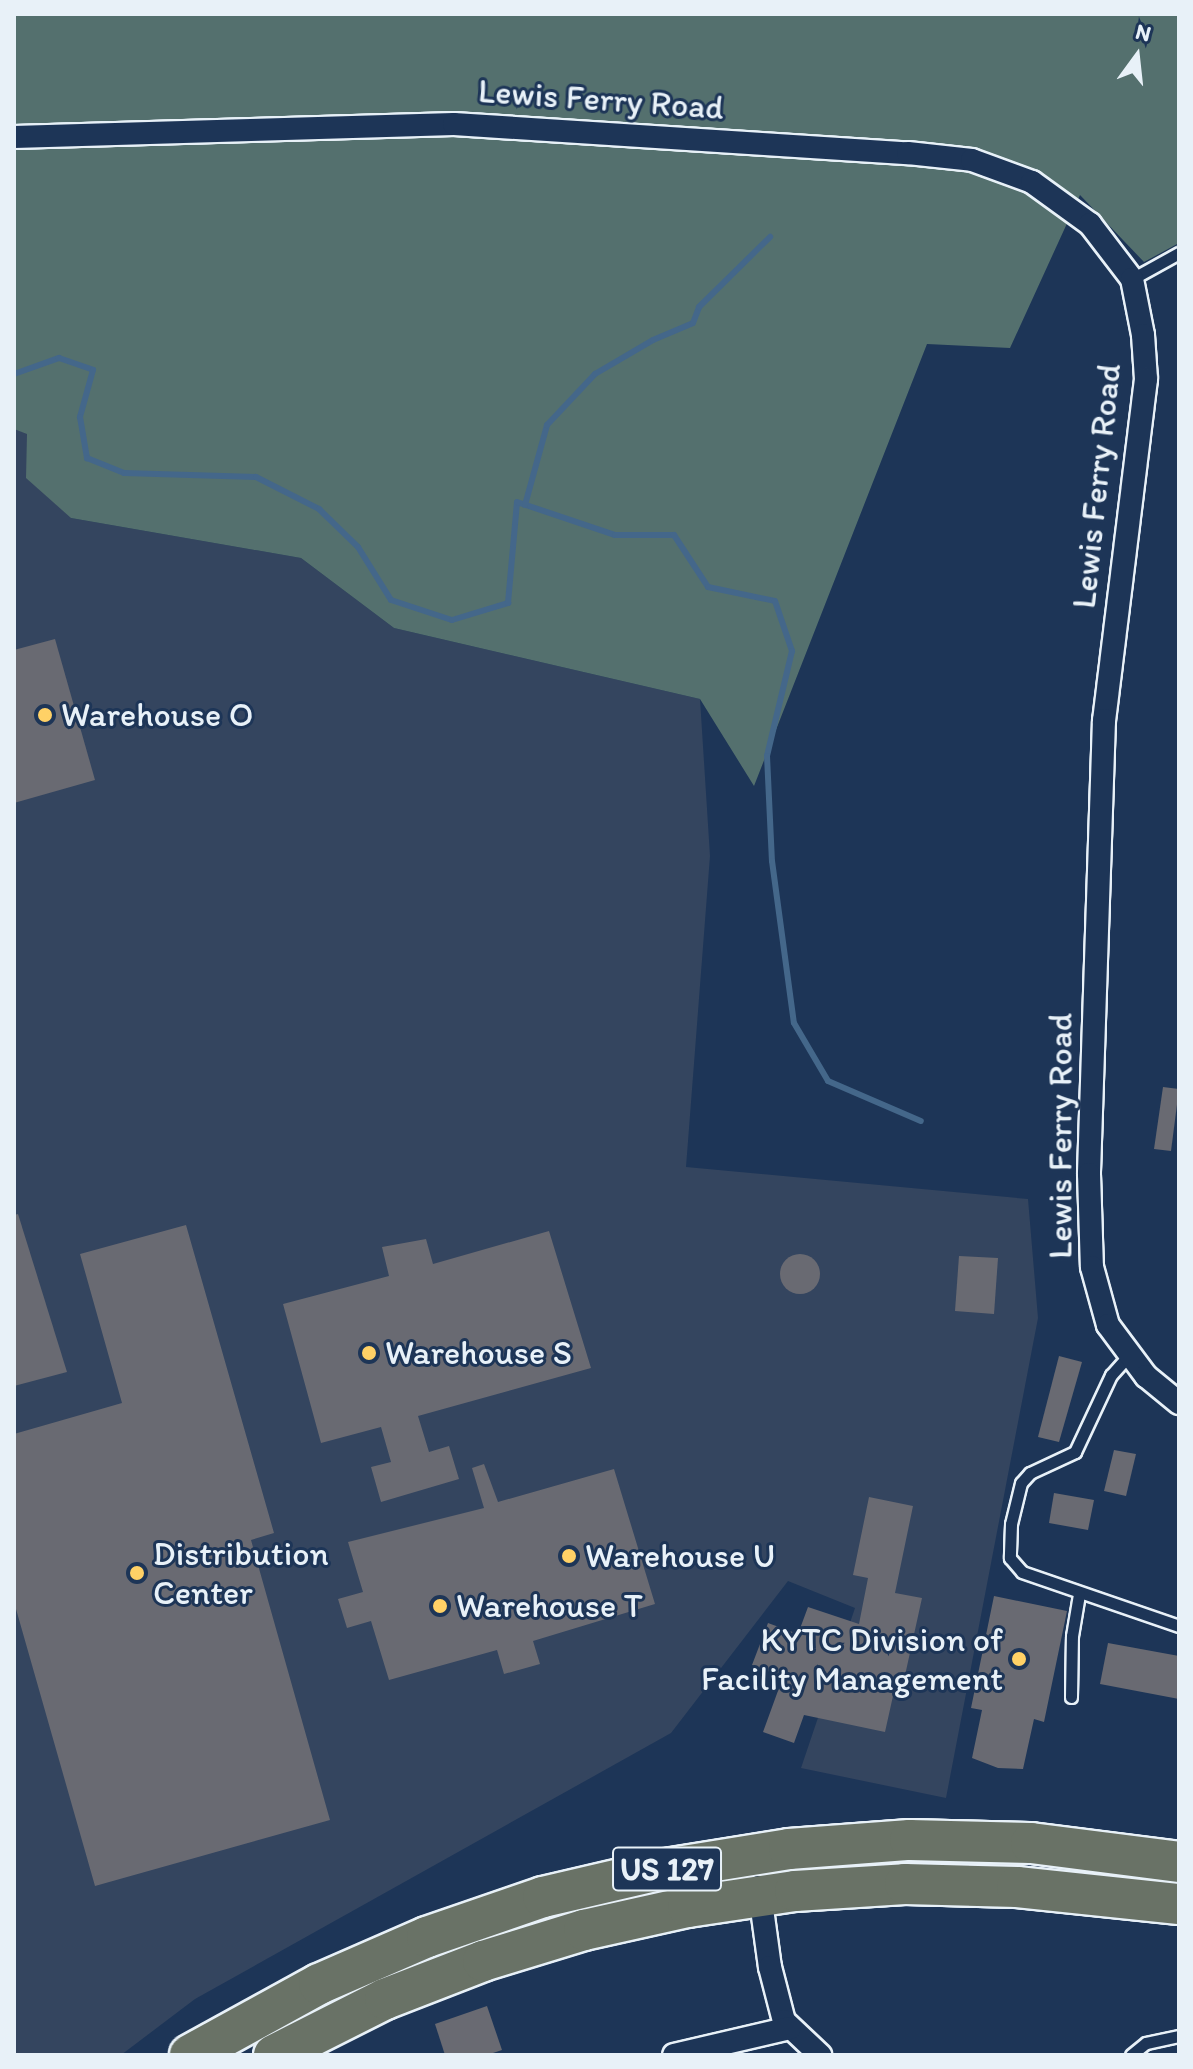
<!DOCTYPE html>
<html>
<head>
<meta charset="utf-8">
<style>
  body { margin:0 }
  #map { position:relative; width:1193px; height:2069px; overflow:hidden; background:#1d3557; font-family:Itim,sans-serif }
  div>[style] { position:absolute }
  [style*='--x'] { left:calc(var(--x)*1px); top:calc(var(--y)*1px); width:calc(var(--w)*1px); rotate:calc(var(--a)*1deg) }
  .built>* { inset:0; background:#34455f }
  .green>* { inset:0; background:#54706e }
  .stream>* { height:6px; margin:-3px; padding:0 3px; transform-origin:3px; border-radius:3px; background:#44678a }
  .building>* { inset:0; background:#696a72 }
  .round { border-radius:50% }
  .roads { filter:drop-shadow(2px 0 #e8f1f8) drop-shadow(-2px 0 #e8f1f8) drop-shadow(0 2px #e8f1f8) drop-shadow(0 -2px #e8f1f8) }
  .lane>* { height:11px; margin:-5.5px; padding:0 5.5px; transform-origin:5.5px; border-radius:5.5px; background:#1d3557 }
  .street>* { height:22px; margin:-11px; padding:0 11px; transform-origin:11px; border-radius:11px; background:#1d3557 }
  .highway>* { height:40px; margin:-20px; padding:0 20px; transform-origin:20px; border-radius:20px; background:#697266 }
  .dots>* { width:22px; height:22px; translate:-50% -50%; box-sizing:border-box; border:4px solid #1d3557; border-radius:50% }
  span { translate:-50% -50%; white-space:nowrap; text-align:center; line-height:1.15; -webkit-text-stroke:6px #1d3557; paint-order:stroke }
  .shield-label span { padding:2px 6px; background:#1d3557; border:2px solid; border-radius:6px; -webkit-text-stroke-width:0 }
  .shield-label { font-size:32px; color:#e8f1f8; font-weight:700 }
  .street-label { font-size:34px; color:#e8f1f8 }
  .poi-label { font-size:34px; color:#e8f1f8 }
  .left { translate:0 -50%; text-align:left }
  .right { translate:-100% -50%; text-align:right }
  .frame { position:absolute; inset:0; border:16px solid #e8f1f8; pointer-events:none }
  .north { position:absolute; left:1097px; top:16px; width:80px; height:80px; -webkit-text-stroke:6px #1d3557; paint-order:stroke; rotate:15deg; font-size:22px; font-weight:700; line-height:32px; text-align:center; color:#e8f1f8 }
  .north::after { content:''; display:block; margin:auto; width:28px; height:36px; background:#e8f1f8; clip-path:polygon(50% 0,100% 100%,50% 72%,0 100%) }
</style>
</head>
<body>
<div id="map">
  <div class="built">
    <div style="clip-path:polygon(14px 429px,27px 433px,71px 518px,301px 558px,394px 628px,700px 699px,710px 856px,686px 1167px,1028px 1199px,1038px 1318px,946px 1798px,801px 1768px,855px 1608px,788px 1581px,671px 1733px,195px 1999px,121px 2055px,14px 2055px)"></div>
  </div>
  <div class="green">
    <div style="clip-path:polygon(14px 14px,1179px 14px,1179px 243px,1144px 262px,1080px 195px,1010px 348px,927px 344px,754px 786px,700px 699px,394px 628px,301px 558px,71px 518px,26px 478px,27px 434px,14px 429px)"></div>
  </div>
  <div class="stream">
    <div style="--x:14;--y:374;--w:48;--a:-19.6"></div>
    <div style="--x:59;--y:358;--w:36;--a:19"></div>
    <div style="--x:93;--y:370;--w:49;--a:105.5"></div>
    <div style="--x:80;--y:417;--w:42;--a:80.3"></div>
    <div style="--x:87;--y:458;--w:40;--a:22"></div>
    <div style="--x:124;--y:473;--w:132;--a:1.7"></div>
    <div style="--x:256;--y:477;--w:71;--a:26.9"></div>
    <div style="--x:319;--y:509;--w:54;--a:44.3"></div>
    <div style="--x:358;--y:547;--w:62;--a:58.1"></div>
    <div style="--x:391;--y:600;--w:64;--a:18.2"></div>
    <div style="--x:452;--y:620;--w:59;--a:-16.9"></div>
    <div style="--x:508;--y:603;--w:101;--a:-84.9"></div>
    <div style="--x:517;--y:502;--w:103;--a:18.6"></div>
    <div style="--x:615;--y:535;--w:59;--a:0"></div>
    <div style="--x:674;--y:535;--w:62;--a:56.8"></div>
    <div style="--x:708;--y:587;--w:68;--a:11.8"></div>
    <div style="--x:775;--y:601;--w:53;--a:71.2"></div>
    <div style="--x:792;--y:651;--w:108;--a:103.4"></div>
    <div style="--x:767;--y:756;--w:105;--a:87.3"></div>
    <div style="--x:772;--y:861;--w:163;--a:82.3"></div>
    <div style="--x:794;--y:1023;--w:67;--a:59.6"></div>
    <div style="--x:828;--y:1081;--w:101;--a:23.3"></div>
    <div style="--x:525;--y:505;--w:83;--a:-74.6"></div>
    <div style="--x:547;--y:425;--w:70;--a:-46.7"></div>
    <div style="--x:595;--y:374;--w:67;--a:-30.4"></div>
    <div style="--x:653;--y:340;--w:43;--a:-23"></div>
    <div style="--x:693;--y:323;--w:17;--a:-69"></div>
    <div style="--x:699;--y:307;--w:100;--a:-44.6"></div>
  </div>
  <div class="building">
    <div style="clip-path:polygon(55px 639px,95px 780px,14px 803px,14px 650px)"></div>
    <div style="clip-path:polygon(1163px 1087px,1179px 1089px,1171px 1151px,1154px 1149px)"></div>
    <div style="clip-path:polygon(18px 1214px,67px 1372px,14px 1386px,14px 1215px)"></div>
    <div style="clip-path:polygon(186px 1225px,274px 1533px,251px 1540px,330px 1820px,95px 1886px,14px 1602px,14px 1434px,122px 1403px,80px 1254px)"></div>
    <div style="clip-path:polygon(549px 1231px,591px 1368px,418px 1416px,429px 1452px,449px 1446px,459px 1479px,381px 1502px,371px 1467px,391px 1462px,381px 1427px,321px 1443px,283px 1304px,389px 1276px,382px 1247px,426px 1239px,433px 1264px)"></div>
    <div class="round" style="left:780px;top:1254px;width:40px;height:40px"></div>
    <div style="clip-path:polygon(959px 1256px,998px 1258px,994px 1314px,955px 1311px)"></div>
    <div style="clip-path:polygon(1059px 1356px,1082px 1362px,1059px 1442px,1038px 1437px)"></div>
    <div style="clip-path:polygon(1114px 1450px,1136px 1454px,1126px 1496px,1104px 1491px)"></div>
    <div style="clip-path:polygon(484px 1464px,498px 1502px,614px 1469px,655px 1604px,533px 1641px,540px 1664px,504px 1674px,497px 1650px,389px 1680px,371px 1621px,347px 1628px,338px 1599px,363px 1592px,348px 1542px,484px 1508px,472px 1468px)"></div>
    <div style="clip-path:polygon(1054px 1493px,1094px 1500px,1088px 1530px,1049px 1523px)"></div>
    <div style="clip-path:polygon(869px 1497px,913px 1506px,895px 1593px,922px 1598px,904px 1680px,897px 1678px,885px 1732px,804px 1715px,794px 1743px,763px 1732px,783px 1677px,752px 1665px,768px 1623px,798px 1634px,808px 1607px,859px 1624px,868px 1578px,853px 1575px)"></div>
    <div style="clip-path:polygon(994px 1596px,1067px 1611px,1044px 1722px,1034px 1719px,1023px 1769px,998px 1768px,972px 1758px,982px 1710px,971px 1708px)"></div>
    <div style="clip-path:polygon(1108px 1643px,1179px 1656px,1179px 1699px,1100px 1684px)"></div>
    <div style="clip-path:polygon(487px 2006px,502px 2050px,487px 2055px,445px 2055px,435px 2024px)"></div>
  </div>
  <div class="roads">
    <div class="lane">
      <div style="--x:1132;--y:279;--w:54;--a:-29"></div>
      <div style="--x:1130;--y:1354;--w:28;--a:132"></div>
      <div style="--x:1111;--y:1375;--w:85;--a:115.1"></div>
      <div style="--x:1075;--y:1452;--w:50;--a:155"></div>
      <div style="--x:1030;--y:1473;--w:13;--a:132"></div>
      <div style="--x:1021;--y:1483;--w:42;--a:103.7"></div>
      <div style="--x:1011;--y:1524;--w:34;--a:92"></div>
      <div style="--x:1010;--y:1558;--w:18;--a:49"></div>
      <div style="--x:1022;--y:1572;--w:166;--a:19"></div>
      <div style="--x:1071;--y:1697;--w:61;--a:-89.1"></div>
      <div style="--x:1072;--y:1636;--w:43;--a:-80.5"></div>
      <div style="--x:1131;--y:2055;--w:19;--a:-39"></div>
      <div style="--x:1146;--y:2043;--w:34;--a:-12"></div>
    </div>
    <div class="street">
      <div style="--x:14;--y:137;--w:440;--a:-1.7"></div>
      <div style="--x:454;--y:124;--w:455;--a:3.7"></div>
      <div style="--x:908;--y:153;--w:64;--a:6.2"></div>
      <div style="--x:972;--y:160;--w:64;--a:20.1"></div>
      <div style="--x:1032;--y:182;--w:72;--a:35.9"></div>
      <div style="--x:1090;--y:224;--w:69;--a:52.6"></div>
      <div style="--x:1132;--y:279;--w:57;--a:78.9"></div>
      <div style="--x:1143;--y:335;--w:44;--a:86.1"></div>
      <div style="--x:1146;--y:379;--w:344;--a:97"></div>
      <div style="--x:1104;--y:720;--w:454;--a:91.9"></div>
      <div style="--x:1089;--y:1174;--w:93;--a:88.2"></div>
      <div style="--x:1092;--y:1267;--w:60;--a:74.6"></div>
      <div style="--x:1108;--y:1325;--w:64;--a:53.3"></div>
      <div style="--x:1146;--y:1376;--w:43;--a:39.3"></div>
      <div style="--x:759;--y:1887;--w:81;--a:82.2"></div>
      <div style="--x:770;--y:1967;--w:56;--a:75.5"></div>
      <div style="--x:784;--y:2021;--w:50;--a:43.4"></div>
      <div style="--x:674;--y:2055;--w:119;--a:-13.1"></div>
    </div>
    <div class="highway">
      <div style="--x:190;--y:2055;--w:147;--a:-28.8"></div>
      <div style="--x:319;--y:1984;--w:118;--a:-23.5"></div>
      <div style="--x:427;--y:1937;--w:123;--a:-19"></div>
      <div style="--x:543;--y:1897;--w:119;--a:-13.1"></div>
      <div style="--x:659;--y:1870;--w:132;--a:-9.2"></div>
      <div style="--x:789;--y:1849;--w:121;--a:-4.3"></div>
      <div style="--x:910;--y:1840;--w:121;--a:1.4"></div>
      <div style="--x:1031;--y:1843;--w:149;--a:7.3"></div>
      <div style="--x:274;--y:2055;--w:124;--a:-26.8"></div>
      <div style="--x:385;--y:1999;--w:105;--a:-21.2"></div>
      <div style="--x:483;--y:1961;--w:106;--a:-17.1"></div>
      <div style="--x:584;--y:1930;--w:107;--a:-12.5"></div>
      <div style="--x:688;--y:1907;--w:108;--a:-8.5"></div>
      <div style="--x:795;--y:1891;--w:110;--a:-3.6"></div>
      <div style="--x:905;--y:1884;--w:112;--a:1.5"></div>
      <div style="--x:1017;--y:1887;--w:163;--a:6"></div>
    </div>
  </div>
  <div class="dots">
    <div style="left:45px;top:715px;background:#ffd166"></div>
    <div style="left:369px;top:1353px;background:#ffd166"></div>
    <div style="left:569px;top:1556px;background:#ffd166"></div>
    <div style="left:137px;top:1573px;background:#ffd166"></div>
    <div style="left:440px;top:1606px;background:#ffd166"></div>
    <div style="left:1019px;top:1659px;background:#ffd166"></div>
  </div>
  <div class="shield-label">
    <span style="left:667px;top:1869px">US 127</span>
  </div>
  <div class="street-label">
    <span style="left:601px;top:99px;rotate:4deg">Lewis Ferry Road</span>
    <span style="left:1096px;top:486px;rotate:-84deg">Lewis Ferry Road</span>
    <span style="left:1060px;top:1136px;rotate:-90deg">Lewis Ferry Road</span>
  </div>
  <div class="poi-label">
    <span class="left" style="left:61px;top:715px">Warehouse O</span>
    <span class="left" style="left:385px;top:1353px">Warehouse S</span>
    <span class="left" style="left:153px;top:1573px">Distribution<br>Center</span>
    <span class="left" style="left:585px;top:1556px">Warehouse U</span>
    <span class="left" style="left:456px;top:1606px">Warehouse T</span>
    <span class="right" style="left:1003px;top:1659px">KYTC Division of<br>Facility Management</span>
  </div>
  <div class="frame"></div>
  <div class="north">N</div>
</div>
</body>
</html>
